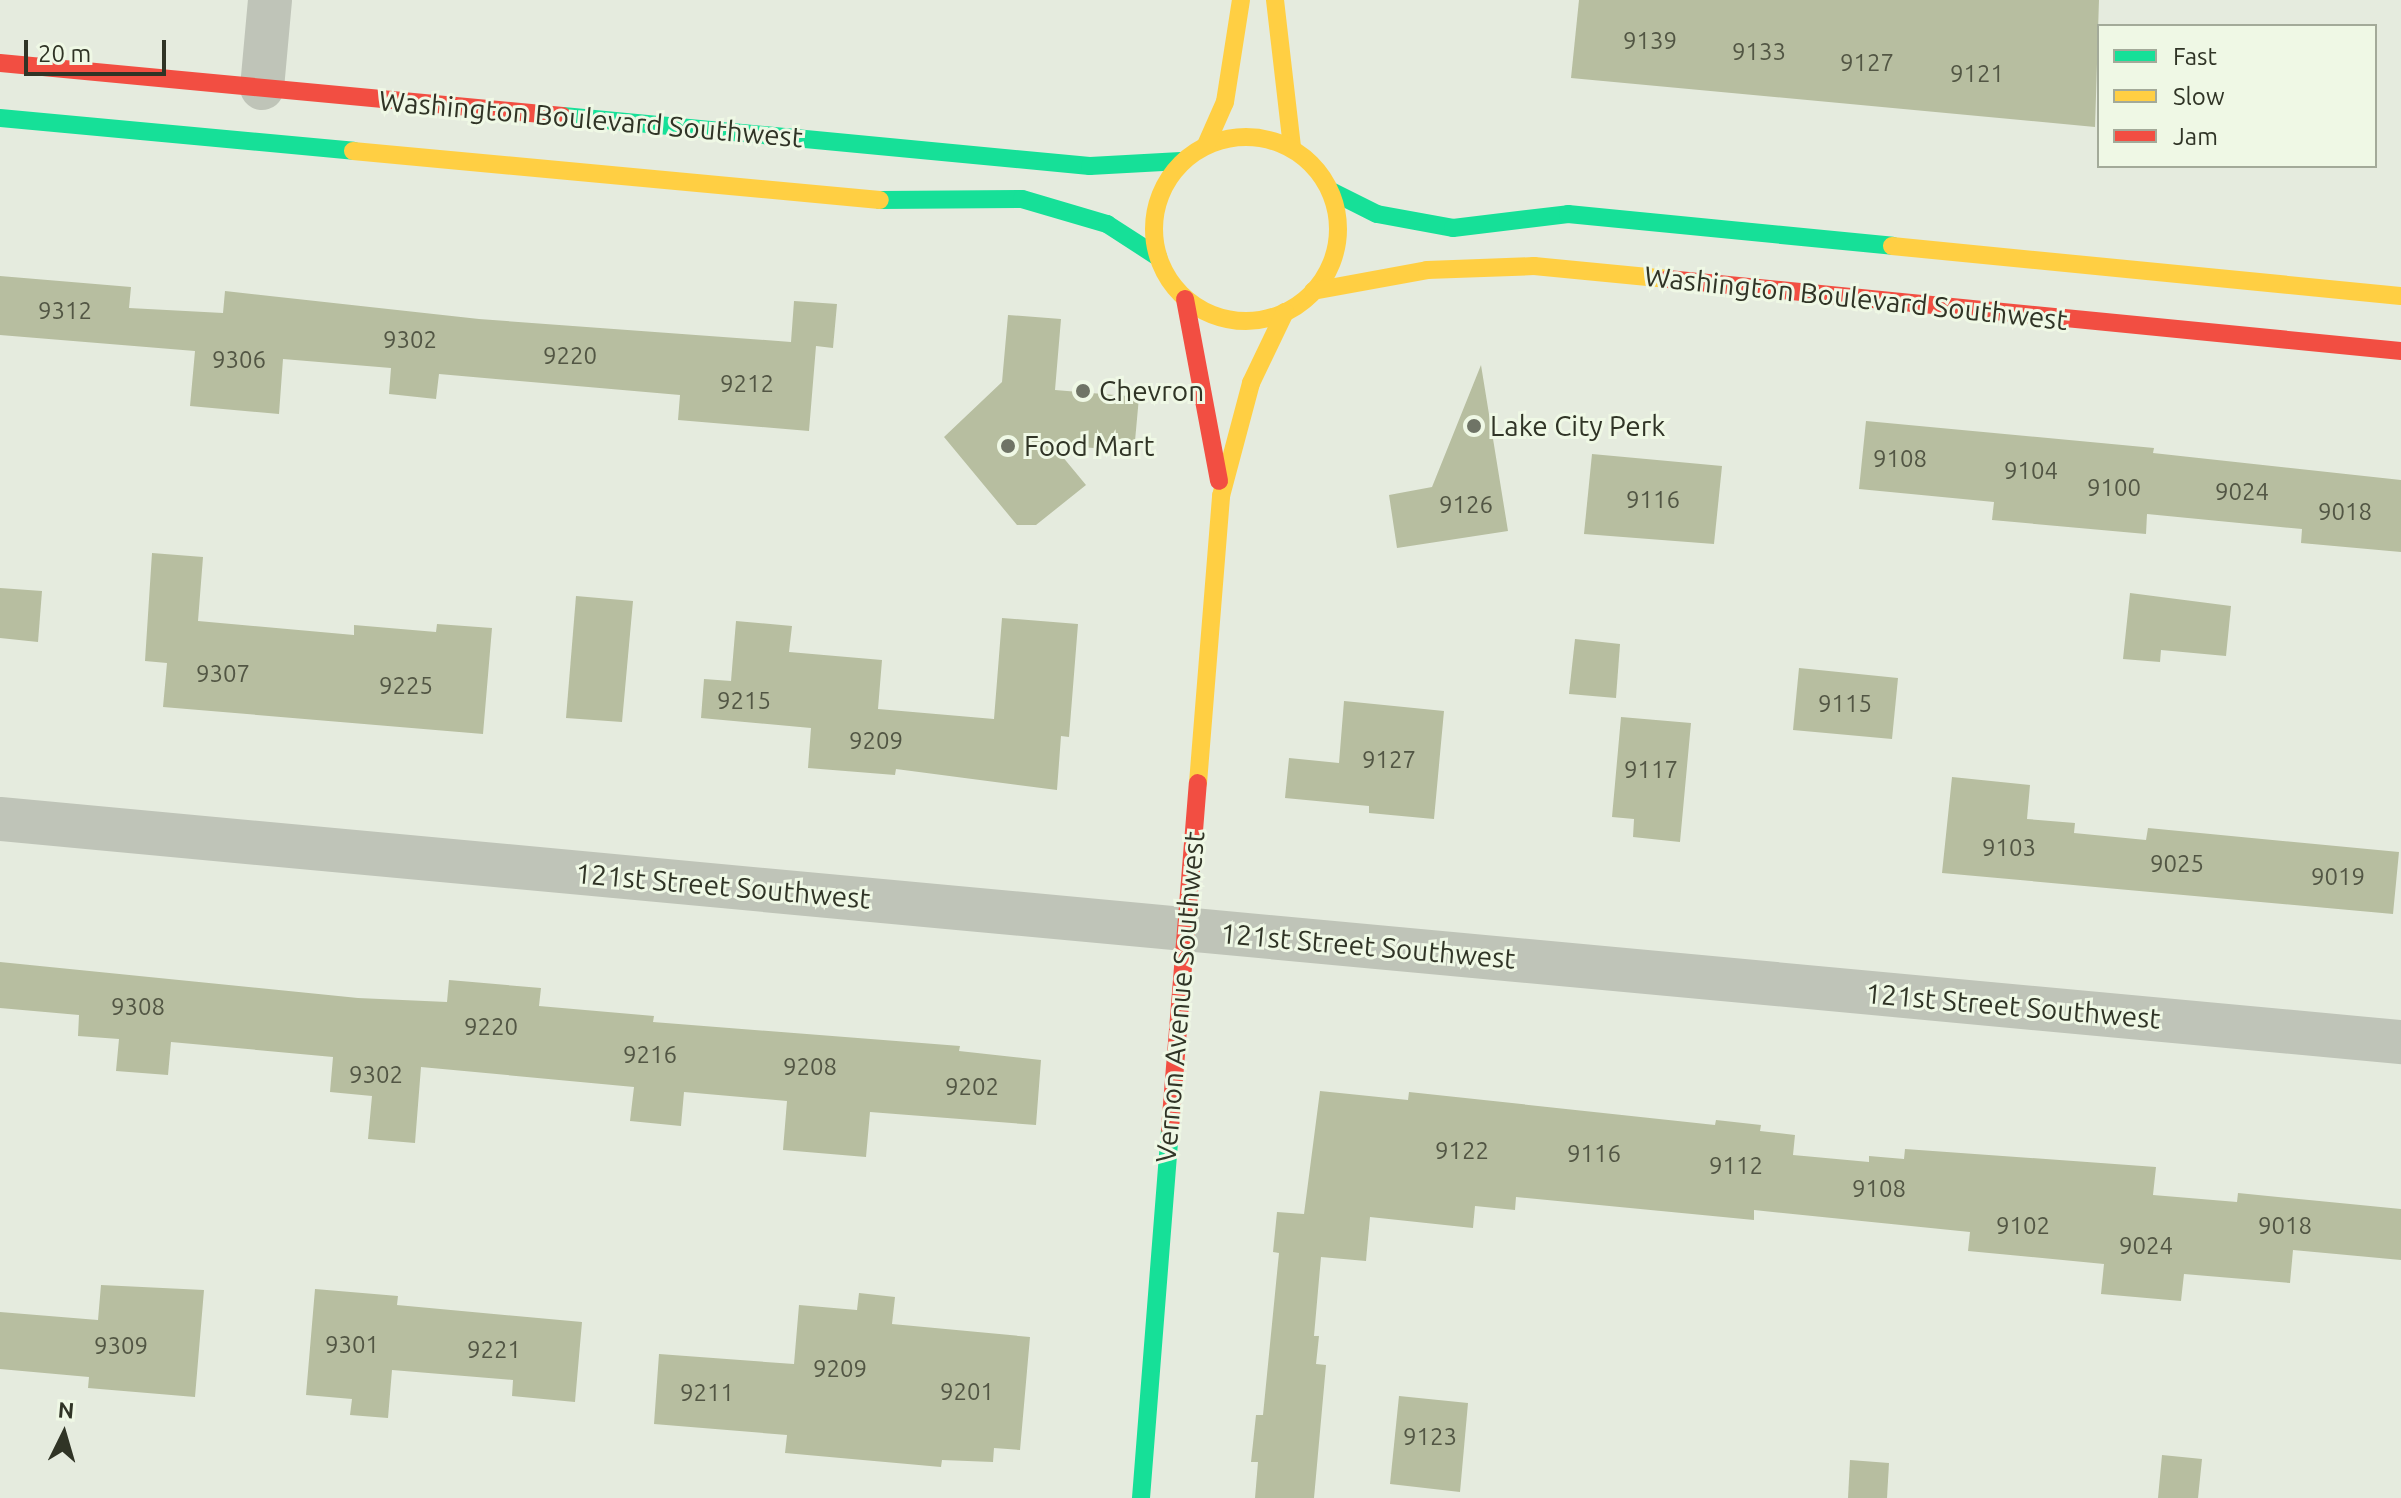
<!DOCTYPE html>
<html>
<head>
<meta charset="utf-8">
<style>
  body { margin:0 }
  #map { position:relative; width:2401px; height:1498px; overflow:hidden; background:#e5ebde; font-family:Ubuntu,sans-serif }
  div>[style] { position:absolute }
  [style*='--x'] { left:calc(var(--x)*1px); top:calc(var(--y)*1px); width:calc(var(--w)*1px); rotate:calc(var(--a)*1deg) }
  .building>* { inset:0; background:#b7bea0 }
  .street>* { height:44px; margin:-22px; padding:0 22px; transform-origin:22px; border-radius:22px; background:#bfc4b8 }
  .fast>* { height:18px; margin:-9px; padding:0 9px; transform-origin:9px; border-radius:9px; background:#16e098 }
  .slow>* { height:18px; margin:-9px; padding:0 9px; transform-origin:9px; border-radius:9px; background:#ffcf43 }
  .slow>.ring { margin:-9px; padding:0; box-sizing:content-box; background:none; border:18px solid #ffcf43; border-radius:50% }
  .jam>* { height:18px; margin:-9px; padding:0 9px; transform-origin:9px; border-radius:9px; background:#f24e42 }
  .dots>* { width:22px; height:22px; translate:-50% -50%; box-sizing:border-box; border:4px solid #eff8e5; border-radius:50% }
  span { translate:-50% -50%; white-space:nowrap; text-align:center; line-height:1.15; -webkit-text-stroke:6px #eff8e5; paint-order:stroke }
  .number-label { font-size:24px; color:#525644 }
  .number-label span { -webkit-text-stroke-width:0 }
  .street-label { font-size:28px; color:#303426 }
  .poi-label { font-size:28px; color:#303426 }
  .left { translate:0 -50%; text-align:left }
  .legend { position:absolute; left:2097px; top:24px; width:280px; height:144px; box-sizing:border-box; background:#eff8e5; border:2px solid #a3aa99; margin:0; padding:10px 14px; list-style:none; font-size:24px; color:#303426 }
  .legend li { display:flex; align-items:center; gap:16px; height:40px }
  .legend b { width:40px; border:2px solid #a3aa99 }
  .north { position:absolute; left:24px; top:1394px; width:80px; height:80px; -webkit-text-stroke:6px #eff8e5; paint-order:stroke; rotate:5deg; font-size:22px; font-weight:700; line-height:32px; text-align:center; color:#303426 }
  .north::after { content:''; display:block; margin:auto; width:28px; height:36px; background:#303426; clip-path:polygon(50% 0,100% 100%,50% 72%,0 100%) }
  .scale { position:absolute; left:24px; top:40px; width:142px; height:36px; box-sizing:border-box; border:4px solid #303426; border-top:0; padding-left:10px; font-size:24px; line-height:28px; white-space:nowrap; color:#303426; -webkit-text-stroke:6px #eff8e5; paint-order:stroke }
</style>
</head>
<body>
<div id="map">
  <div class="building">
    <div style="clip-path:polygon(1579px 0,2099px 0,2095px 127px,1571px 78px)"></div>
    <div style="clip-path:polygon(0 276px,131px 287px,129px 308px,223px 313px,225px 291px,479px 319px,791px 342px,794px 301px,837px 304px,833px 348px,816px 346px,809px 431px,678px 420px,680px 395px,439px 374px,436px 399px,389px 394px,391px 368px,283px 359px,279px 414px,190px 406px,195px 351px,0 335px)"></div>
    <div style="clip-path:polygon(1008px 315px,1061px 319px,1055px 390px,1139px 397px,1134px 452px,1052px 444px,1086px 485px,1036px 525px,1017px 525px,944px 437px,1002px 382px)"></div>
    <div style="clip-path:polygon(1481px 365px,1508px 531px,1397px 548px,1389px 495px,1432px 487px)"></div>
    <div style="clip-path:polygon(1866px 421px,2154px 448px,2153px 453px,2401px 480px,2401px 552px,2301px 543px,2302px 529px,2147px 514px,2146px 534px,1992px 520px,1994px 502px,1859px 489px)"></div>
    <div style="clip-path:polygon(1592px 454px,1722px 466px,1714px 544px,1584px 534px)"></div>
    <div style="clip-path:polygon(152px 553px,203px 557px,198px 621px,354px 635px,354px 625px,436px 632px,437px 624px,492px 628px,483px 734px,163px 707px,167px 663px,145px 661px)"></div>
    <div style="clip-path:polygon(0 588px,42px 591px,38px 642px,0 638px)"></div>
    <div style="clip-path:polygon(2130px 593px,2231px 606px,2226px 656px,2161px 650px,2160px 662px,2123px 659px)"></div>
    <div style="clip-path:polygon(576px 596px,633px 601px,622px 722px,566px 718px)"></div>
    <div style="clip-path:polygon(1002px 618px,1078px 624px,1069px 737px,1061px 736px,1057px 790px,896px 769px,895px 775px,808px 768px,811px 728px,701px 718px,704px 679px,731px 681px,736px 621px,792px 626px,789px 652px,882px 660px,878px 709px,994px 719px)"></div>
    <div style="clip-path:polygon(1575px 639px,1620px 644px,1616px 698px,1569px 694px)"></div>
    <div style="clip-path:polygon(1799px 668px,1898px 678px,1892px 739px,1793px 730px)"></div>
    <div style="clip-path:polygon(1344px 701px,1444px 711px,1434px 819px,1369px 813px,1369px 806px,1285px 798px,1289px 758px,1339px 763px)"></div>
    <div style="clip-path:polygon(1621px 717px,1691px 723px,1680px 842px,1633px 837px,1634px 819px,1612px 817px)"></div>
    <div style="clip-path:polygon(1952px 777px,2030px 785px,2027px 819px,2075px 823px,2074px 833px,2146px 840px,2148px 828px,2399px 852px,2393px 914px,1942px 873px)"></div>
    <div style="clip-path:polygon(0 962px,358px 998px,447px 1002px,449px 980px,541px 988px,539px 1006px,654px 1016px,653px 1022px,960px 1046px,959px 1051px,1041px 1060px,1036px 1125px,870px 1112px,866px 1157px,783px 1150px,787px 1101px,684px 1092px,681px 1126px,630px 1121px,634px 1087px,421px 1067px,415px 1143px,368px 1139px,372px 1096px,330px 1092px,333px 1057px,171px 1042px,168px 1075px,116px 1071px,119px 1039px,78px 1036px,79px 1015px,0 1008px)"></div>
    <div style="clip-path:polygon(1320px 1091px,1408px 1100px,1409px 1092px,1715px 1125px,1716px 1120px,1761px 1125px,1760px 1131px,1795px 1135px,1793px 1155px,1869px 1162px,1869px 1156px,1904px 1159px,1905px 1149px,2156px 1167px,2153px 1195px,2237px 1202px,2238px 1193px,2401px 1209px,2401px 1260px,2293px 1250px,2290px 1283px,2184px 1274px,2181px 1301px,2101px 1294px,2104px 1264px,1968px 1251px,1970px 1232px,1754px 1210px,1754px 1220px,1516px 1197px,1515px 1210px,1475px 1206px,1473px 1228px,1370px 1217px,1366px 1261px,1321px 1257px,1314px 1336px,1319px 1336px,1316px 1364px,1326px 1365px,1314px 1498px,1255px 1498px,1258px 1462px,1251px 1462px,1256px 1415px,1263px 1415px,1279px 1253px,1273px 1252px,1277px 1212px,1304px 1214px)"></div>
    <div style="clip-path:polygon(101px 1285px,204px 1290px,195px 1397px,88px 1388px,89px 1377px,0 1369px,0 1312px,98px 1320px)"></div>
    <div style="clip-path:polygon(315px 1289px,398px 1296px,397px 1305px,582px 1322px,575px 1402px,512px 1396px,513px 1380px,392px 1370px,388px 1418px,350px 1415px,352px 1399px,306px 1395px)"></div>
    <div style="clip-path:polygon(859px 1293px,895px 1297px,892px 1324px,1030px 1337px,1020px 1450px,994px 1448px,993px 1462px,942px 1460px,941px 1467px,785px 1453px,787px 1435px,654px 1424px,659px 1354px,794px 1364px,799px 1305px,857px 1310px)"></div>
    <div style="clip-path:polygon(1399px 1396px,1468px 1403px,1460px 1492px,1390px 1484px)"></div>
    <div style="clip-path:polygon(2162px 1455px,2202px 1459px,2198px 1498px,2158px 1498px)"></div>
    <div style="clip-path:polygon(1850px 1460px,1889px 1463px,1887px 1498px,1848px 1498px)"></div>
  </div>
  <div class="street">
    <div style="--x:262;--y:88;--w:88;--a:-84.8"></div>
    <div style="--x:0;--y:819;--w:2411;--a:5.31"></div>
  </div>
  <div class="fast">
    <div style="--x:563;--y:116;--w:529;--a:5.42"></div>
    <div style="--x:1090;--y:166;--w:91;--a:-3.1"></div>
    <div style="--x:0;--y:118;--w:355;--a:5.3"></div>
    <div style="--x:1331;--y:191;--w:51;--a:26.6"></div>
    <div style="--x:1377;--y:214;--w:77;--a:10.4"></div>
    <div style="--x:1453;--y:228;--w:116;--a:-6.9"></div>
    <div style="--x:1568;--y:214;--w:326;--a:5.6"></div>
    <div style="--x:880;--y:200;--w:142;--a:-0.4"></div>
    <div style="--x:1022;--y:199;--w:89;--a:16.4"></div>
    <div style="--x:1107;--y:224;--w:61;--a:32.9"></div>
    <div style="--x:1141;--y:1498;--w:370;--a:-85.5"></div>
  </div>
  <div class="slow">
    <div style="--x:1275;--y:0;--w:149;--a:83.4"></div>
    <div class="ring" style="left:1154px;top:137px;width:166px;height:166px"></div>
    <div style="--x:1206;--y:145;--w:47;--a:-66.2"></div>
    <div style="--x:1225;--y:102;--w:103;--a:-81.1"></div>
    <div style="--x:353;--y:151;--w:529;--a:5.31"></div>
    <div style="--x:1892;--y:246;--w:511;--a:5.61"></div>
    <div style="--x:1313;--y:291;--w:116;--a:-10.4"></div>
    <div style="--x:1427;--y:270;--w:107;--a:-2.1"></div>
    <div style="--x:1534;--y:266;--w:135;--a:5.5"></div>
    <div style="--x:1198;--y:783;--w:288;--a:-85.4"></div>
    <div style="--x:1221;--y:496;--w:117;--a:-75.1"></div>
    <div style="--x:1251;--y:383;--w:79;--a:-64.4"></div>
  </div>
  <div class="jam">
    <div style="--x:0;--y:63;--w:565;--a:5.38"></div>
    <div style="--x:1668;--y:279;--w:737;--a:5.61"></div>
    <div style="--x:1185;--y:299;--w:185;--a:79.4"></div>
    <div style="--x:1170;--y:1129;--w:347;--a:-85.4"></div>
  </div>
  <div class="dots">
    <div style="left:1083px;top:391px;background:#6f7466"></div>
    <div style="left:1474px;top:426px;background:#6f7466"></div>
    <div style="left:1008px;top:446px;background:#6f7466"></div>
  </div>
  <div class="number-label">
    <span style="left:1650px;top:41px">9139</span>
    <span style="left:1759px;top:52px">9133</span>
    <span style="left:1867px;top:63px">9127</span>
    <span style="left:1977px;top:74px">9121</span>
    <span style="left:65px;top:311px">9312</span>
    <span style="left:410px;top:340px">9302</span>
    <span style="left:570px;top:356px">9220</span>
    <span style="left:239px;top:360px">9306</span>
    <span style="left:747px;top:384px">9212</span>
    <span style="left:1900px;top:459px">9108</span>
    <span style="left:2031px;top:471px">9104</span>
    <span style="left:2114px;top:488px">9100</span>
    <span style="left:2242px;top:492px">9024</span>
    <span style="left:1653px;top:500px">9116</span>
    <span style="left:1466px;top:505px">9126</span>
    <span style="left:2345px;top:512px">9018</span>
    <span style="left:223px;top:674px">9307</span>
    <span style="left:406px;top:686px">9225</span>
    <span style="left:744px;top:701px">9215</span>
    <span style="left:1845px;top:704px">9115</span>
    <span style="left:876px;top:741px">9209</span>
    <span style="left:1389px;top:760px">9127</span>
    <span style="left:1651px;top:770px">9117</span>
    <span style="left:2009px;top:848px">9103</span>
    <span style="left:2177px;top:864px">9025</span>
    <span style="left:2338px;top:877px">9019</span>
    <span style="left:138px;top:1007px">9308</span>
    <span style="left:491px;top:1027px">9220</span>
    <span style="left:650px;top:1055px">9216</span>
    <span style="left:810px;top:1067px">9208</span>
    <span style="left:376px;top:1075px">9302</span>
    <span style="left:972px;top:1087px">9202</span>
    <span style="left:1462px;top:1151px">9122</span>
    <span style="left:1594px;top:1154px">9116</span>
    <span style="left:1736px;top:1166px">9112</span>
    <span style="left:1879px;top:1189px">9108</span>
    <span style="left:2023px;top:1226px">9102</span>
    <span style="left:2285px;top:1226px">9018</span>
    <span style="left:2146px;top:1246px">9024</span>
    <span style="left:352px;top:1345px">9301</span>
    <span style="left:121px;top:1346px">9309</span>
    <span style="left:494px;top:1350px">9221</span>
    <span style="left:840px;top:1369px">9209</span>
    <span style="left:967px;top:1392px">9201</span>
    <span style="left:707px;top:1393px">9211</span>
    <span style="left:1430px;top:1437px">9123</span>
  </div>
  <div class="street-label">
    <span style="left:591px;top:119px;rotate:5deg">Washington Boulevard Southwest</span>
    <span style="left:1856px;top:298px;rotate:6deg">Washington Boulevard Southwest</span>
    <span style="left:723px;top:886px;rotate:5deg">121st Street Southwest</span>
    <span style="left:1368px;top:946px;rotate:5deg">121st Street Southwest</span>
    <span style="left:1180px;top:997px;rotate:-85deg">Vernon Avenue Southwest</span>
    <span style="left:2013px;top:1006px;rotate:5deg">121st Street Southwest</span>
  </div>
  <div class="poi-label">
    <span class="left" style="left:1099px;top:391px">Chevron</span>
    <span class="left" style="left:1490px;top:426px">Lake City Perk</span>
    <span class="left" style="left:1024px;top:446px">Food Mart</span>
  </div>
  <ul class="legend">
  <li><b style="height:10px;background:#16e098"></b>Fast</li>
  <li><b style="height:10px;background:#ffcf43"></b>Slow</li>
  <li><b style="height:10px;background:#f24e42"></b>Jam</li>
  </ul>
  <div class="north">N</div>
  <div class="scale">20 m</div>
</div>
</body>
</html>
